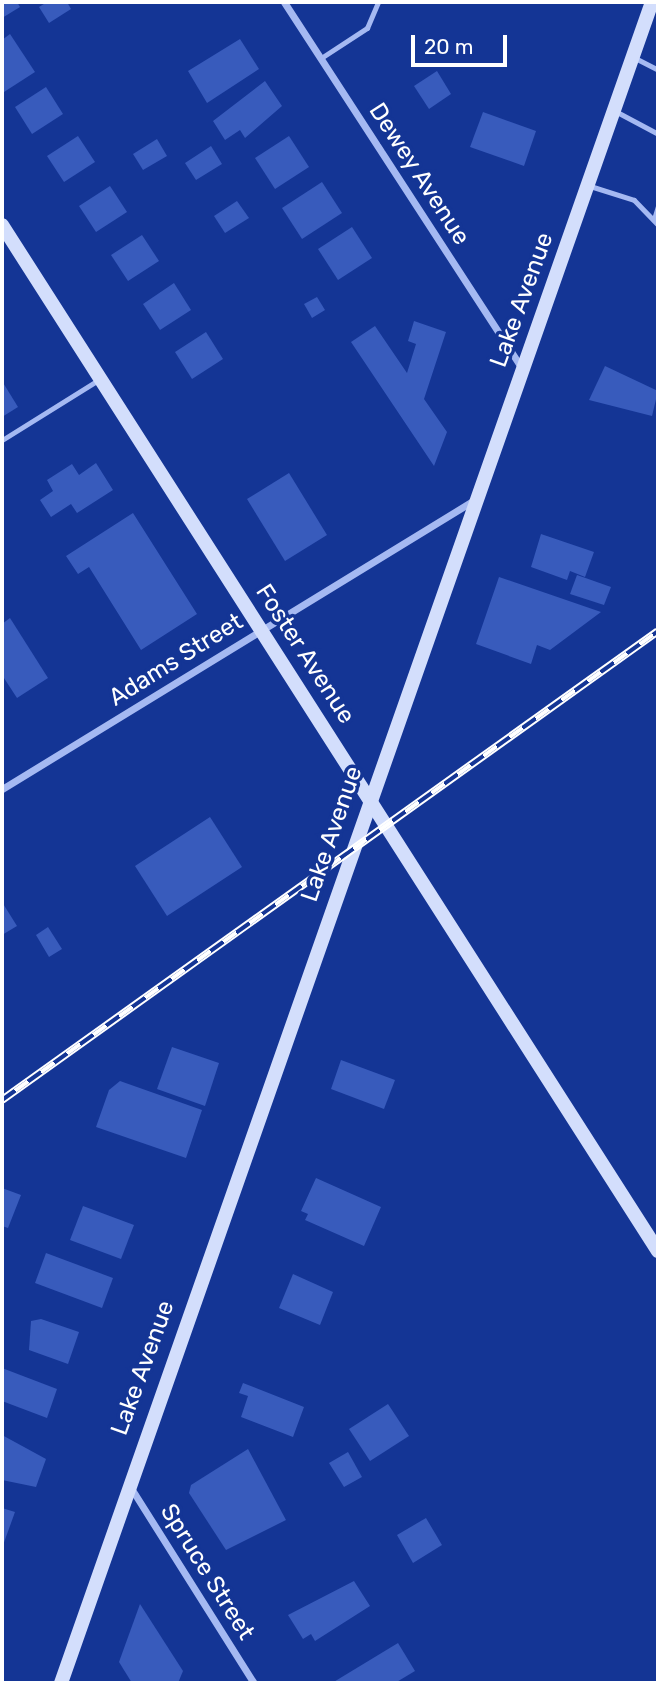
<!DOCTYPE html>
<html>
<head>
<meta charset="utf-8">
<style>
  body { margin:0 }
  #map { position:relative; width:660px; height:1685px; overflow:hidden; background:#143595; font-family:Rubik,sans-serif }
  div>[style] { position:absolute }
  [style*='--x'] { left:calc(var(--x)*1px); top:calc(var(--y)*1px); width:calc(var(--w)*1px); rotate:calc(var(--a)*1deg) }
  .building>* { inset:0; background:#385bbc }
  .lane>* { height:5px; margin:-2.5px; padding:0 2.5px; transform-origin:2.5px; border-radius:2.5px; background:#a5b9f2 }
  .street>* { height:7px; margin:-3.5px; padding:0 3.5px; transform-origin:3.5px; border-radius:3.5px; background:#a5b9f2 }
  .secondary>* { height:14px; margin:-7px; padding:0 7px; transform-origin:7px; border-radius:7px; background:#d3defc }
  .rail>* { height:8px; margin-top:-4px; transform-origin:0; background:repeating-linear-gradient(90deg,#143595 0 16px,#fff 0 32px); box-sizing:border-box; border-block:2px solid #fff }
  span { translate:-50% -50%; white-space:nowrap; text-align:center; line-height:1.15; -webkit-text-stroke:7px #143595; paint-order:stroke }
  .street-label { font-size:24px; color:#fff }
  .frame { position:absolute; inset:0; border:4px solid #fff; pointer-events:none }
  .scale { position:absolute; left:411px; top:35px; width:96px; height:32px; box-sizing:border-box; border:4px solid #fff; border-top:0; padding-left:9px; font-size:21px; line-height:24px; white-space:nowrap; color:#fff; -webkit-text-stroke:5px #143595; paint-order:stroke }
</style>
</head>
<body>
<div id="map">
  <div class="building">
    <div style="clip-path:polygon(2px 2px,17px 2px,20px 7px,2px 18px)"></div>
    <div style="clip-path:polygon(47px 2px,67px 2px,71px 9px,49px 23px,39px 7px)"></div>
    <div style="clip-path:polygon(10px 34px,35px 72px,4px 92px,2px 40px)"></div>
    <div style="clip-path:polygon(240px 39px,259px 69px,207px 103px,188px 71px)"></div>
    <div style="clip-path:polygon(437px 71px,451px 94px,429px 109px,414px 86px)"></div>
    <div style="clip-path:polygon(265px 81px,282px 106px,245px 138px,240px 130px,225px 140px,213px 121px)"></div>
    <div style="clip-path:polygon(46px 87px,63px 114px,32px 134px,15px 107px)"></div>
    <div style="clip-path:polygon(483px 112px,536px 131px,524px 166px,470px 147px)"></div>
    <div style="clip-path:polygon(78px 136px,95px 162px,64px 182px,47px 156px)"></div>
    <div style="clip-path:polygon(289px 136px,309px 167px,275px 189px,255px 158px)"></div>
    <div style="clip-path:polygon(157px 139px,167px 156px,143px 170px,133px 154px)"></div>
    <div style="clip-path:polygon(211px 146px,222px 164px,196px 180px,185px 163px)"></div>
    <div style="clip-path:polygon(322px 182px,342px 213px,302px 239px,282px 208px)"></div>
    <div style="clip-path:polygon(110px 186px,127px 212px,96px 232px,79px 206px)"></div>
    <div style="clip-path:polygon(237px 201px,249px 218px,225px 233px,214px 216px)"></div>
    <div style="clip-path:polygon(352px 227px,372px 258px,338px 280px,318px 249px)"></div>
    <div style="clip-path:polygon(142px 235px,159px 261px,128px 281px,111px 255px)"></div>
    <div style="clip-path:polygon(174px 283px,191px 310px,160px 330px,143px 304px)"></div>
    <div style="clip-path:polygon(317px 297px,325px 310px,312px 318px,304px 304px)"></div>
    <div style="clip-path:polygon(414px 321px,446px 332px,424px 399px,447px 432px,434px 466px,351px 342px,375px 326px,407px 373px,416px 344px,408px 341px)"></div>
    <div style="clip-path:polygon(206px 332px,223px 359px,192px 379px,175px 352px)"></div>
    <div style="clip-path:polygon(605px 366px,658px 391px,652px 416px,589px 400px)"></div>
    <div style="clip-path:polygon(2px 381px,18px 407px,2px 417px)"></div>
    <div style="clip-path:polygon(96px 463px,113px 490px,77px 513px,71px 504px,51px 517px,40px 500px,53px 491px,47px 480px,72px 464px,79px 475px)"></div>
    <div style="clip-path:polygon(289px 473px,327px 535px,285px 561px,247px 499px)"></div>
    <div style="clip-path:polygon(133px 513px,197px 614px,141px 650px,89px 567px,78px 574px,66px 556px)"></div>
    <div style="clip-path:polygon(541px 534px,594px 552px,585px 577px,570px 571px,567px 580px,531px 567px)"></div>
    <div style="clip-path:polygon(577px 575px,611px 587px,604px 605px,570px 594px)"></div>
    <div style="clip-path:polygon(499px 577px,601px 612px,550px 650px,537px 645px,531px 664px,476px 644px)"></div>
    <div style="clip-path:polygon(10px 618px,48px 678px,17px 698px,2px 675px,2px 624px)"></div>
    <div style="clip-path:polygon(210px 817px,242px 867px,167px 916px,135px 866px)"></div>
    <div style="clip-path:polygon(2px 902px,17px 926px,2px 935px)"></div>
    <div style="clip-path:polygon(48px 927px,62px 949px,49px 957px,36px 935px)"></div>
    <div style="clip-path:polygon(172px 1047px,219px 1063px,205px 1106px,157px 1089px)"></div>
    <div style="clip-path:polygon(341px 1060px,395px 1080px,384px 1109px,331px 1089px)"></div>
    <div style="clip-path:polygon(120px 1081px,202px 1110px,186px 1158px,96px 1127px,109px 1090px)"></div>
    <div style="clip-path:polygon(316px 1178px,381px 1207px,364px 1246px,305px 1220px,308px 1214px,301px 1211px)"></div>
    <div style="clip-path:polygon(2px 1188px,21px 1195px,8px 1228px,2px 1226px)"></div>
    <div style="clip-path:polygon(83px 1206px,134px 1225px,121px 1259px,70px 1240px)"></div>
    <div style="clip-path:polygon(46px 1253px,113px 1278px,102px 1308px,35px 1283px)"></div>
    <div style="clip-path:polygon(293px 1274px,333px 1292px,320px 1325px,279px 1308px)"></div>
    <div style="clip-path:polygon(41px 1319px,79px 1332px,68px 1364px,29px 1350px,31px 1321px)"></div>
    <div style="clip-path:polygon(2px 1368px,57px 1389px,47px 1418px,2px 1401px)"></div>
    <div style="clip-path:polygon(243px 1383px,304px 1407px,293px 1437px,241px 1417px,248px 1396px,239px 1393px)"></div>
    <div style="clip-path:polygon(388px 1404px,409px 1436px,370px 1461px,349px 1429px)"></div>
    <div style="clip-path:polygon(2px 1435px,46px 1459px,36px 1487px,2px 1480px)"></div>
    <div style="clip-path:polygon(248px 1449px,286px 1520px,226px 1550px,189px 1493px,191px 1485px)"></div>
    <div style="clip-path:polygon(348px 1452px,362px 1477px,344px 1487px,329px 1463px)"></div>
    <div style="clip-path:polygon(2px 1508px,15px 1512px,2px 1548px)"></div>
    <div style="clip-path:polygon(426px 1518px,442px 1545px,413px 1563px,397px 1535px)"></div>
    <div style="clip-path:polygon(354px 1581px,370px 1606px,315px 1641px,311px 1634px,303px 1639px,288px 1615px)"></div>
    <div style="clip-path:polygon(140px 1604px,183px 1671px,178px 1683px,132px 1683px,119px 1662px)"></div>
    <div style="clip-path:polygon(398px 1643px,415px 1671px,395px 1683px,332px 1683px)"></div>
  </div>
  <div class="lane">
    <div style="--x:633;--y:57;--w:28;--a:27"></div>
    <div style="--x:321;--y:58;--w:55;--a:-33.1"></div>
    <div style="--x:367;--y:28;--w:28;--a:-67"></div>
    <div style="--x:615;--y:111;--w:49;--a:28.1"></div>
    <div style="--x:590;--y:186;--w:46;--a:17.7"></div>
    <div style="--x:634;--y:200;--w:35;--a:46"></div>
    <div style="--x:654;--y:219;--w:14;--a:-73"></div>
    <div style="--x:2;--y:440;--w:115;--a:-31.9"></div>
  </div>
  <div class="street">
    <div style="--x:284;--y:2;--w:437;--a:57"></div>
    <div style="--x:2;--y:789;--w:556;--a:-31.46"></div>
    <div style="--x:131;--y:1488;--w:231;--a:57.8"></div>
  </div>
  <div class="secondary">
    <div style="--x:2;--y:225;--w:1218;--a:57.41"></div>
    <div style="--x:61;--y:1683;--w:1782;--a:-70.63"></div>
  </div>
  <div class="rail">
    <div style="--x:2;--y:1100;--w:806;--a:-35.56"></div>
  </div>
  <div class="street-label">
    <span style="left:419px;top:174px;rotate:57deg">Dewey Avenue</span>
    <span style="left:522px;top:300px;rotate:-70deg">Lake Avenue</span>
    <span style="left:305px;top:654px;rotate:57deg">Foster Avenue</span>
    <span style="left:176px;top:660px;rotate:-32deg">Adams Street</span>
    <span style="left:332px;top:834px;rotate:-71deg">Lake Avenue</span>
    <span style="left:143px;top:1368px;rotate:-70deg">Lake Avenue</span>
    <span style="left:207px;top:1572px;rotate:58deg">Spruce Street</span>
  </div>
  <div class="frame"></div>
  <div class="scale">20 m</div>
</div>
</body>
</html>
